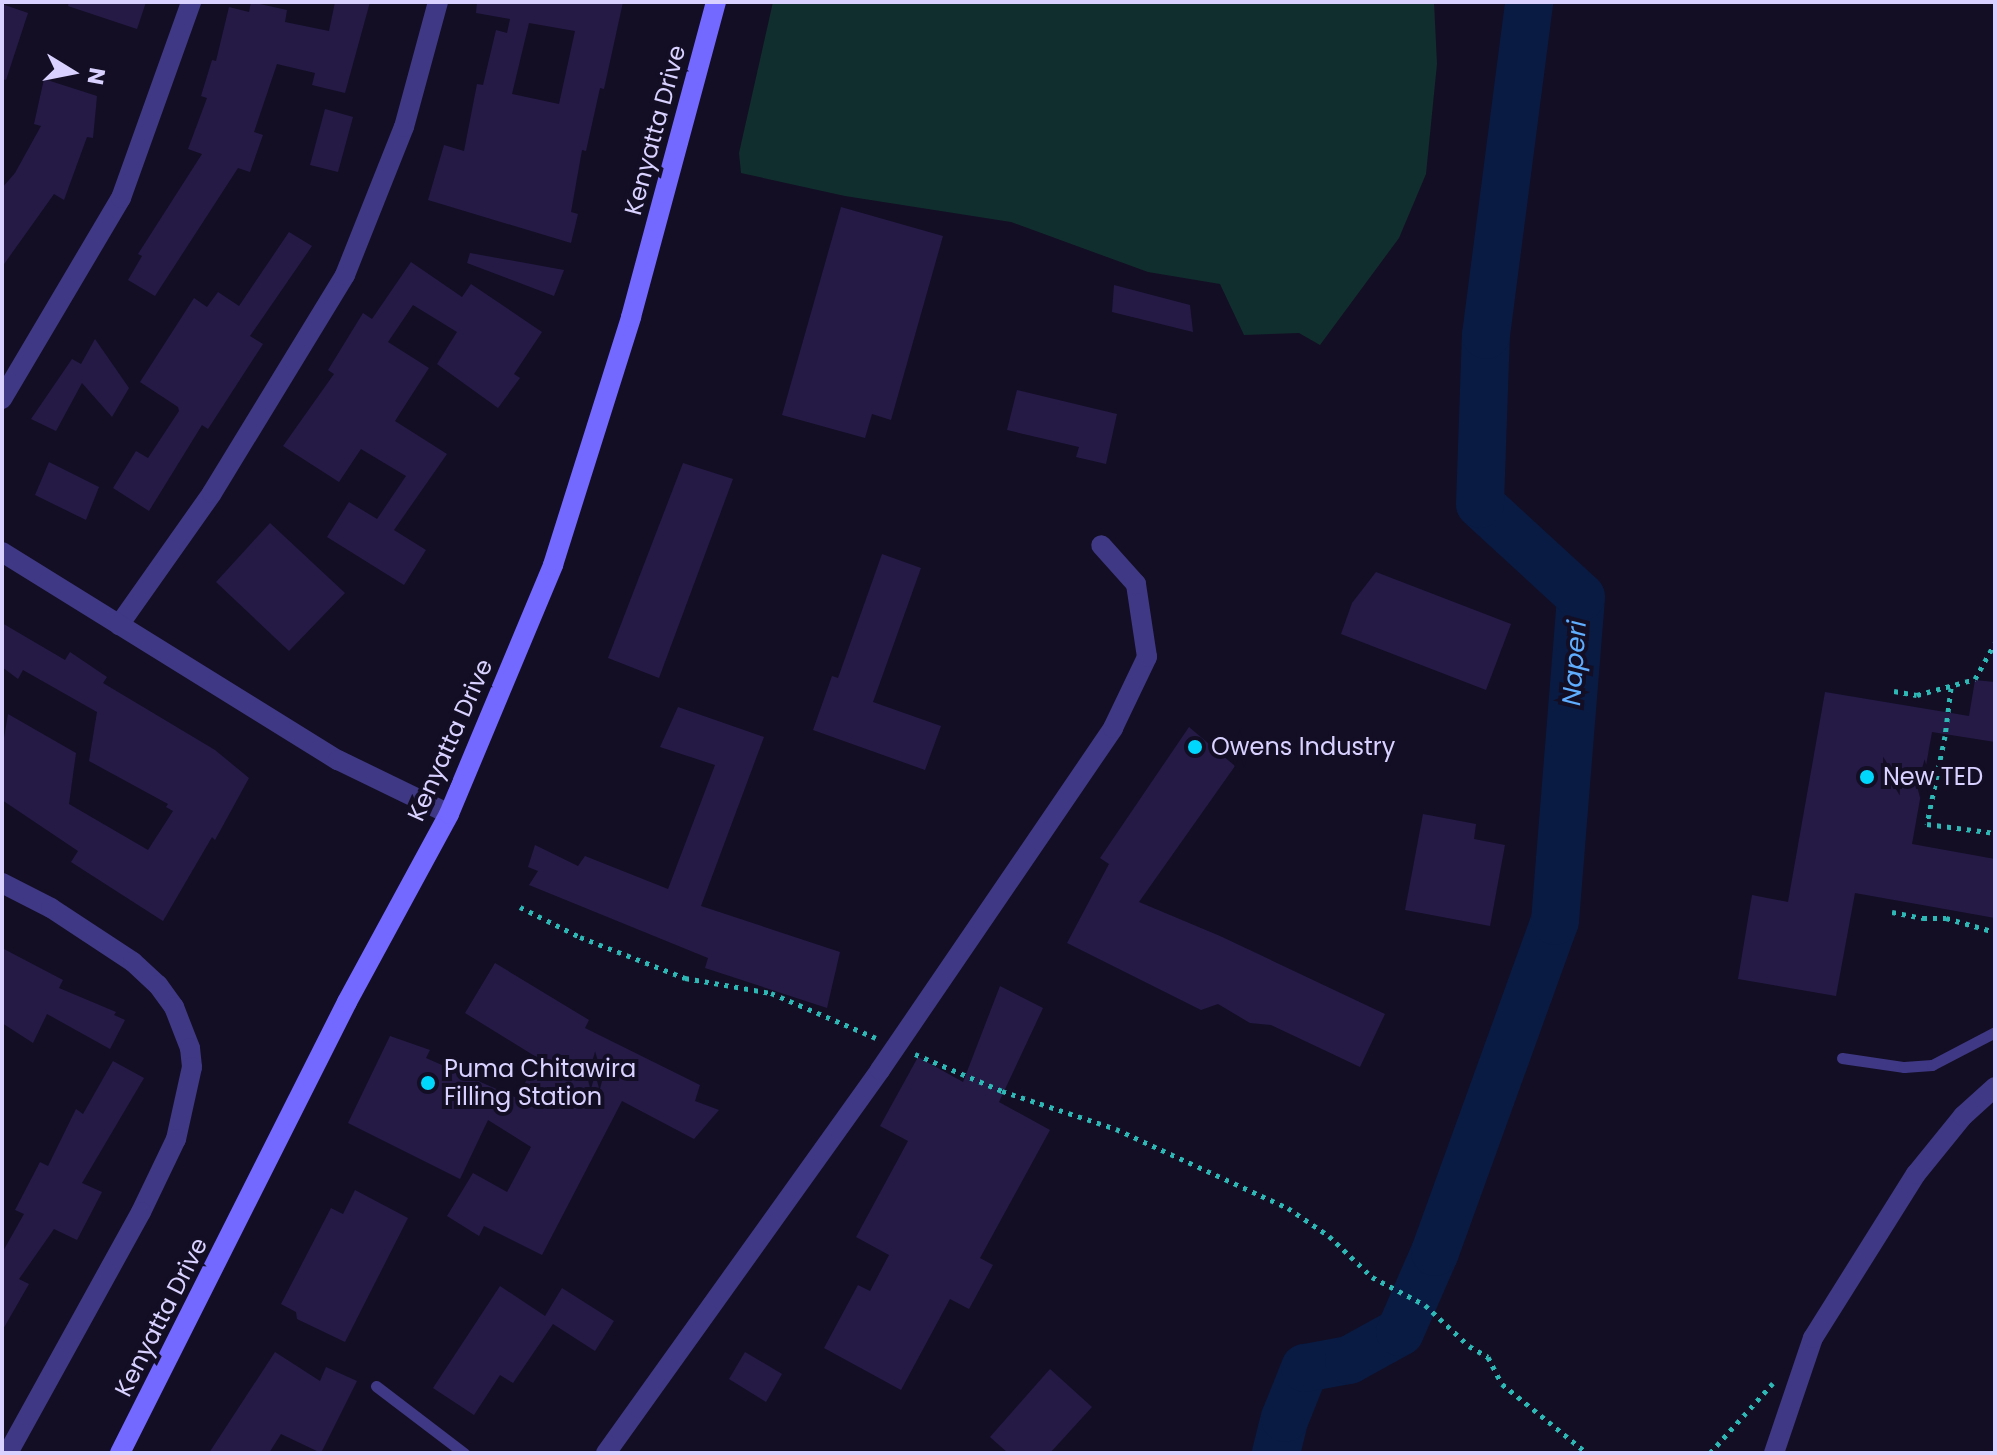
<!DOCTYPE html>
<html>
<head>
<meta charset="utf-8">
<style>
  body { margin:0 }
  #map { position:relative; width:1997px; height:1455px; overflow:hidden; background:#130e24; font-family:Poppins,sans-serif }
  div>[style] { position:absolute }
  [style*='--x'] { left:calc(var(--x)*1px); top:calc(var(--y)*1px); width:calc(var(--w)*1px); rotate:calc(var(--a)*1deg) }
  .green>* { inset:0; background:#112e2e }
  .river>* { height:48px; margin:-24px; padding:0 24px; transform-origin:24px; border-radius:24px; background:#091b42 }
  .building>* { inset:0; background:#251a46 }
  .path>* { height:5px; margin-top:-2.5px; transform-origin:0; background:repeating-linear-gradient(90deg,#2db8b6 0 4px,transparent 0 10px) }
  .service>* { height:11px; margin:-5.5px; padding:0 5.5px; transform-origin:5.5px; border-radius:5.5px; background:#3f3884 }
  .minor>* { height:20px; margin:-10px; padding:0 10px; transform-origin:10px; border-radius:10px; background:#3f3884 }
  .tertiary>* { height:20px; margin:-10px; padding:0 10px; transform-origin:10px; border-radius:10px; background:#3f3884 }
  .secondary>* { height:20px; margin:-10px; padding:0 10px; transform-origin:10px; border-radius:10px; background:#7368ff }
  .dots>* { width:22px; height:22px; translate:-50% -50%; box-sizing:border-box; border:4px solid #130e24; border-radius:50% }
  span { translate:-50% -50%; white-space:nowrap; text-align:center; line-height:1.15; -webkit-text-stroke:8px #130e24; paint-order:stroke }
  .street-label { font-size:24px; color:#d9d1ff }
  .poi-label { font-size:24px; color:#d9d1ff }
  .left { translate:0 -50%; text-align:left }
  .water-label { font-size:26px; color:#5fadff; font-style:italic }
  .frame { position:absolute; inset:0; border:4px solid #d9d1ff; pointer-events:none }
  .north { position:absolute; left:32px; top:32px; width:80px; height:80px; -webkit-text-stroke:6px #130e24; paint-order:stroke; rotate:100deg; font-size:22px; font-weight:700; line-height:32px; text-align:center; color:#d9d1ff }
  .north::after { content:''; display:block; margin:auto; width:28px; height:36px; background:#d9d1ff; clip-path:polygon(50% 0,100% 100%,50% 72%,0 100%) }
</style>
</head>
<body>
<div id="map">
  <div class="green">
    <div style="clip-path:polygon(773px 2px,1434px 2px,1437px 64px,1426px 174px,1399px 238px,1320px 345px,1299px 333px,1244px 335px,1220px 284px,1148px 272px,1011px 222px,845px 196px,741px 173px,739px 153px)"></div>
  </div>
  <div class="river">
    <div style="--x:1276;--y:1453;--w:36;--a:-76"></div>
    <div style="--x:1285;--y:1418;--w:54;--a:-68.2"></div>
    <div style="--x:1305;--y:1368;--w:45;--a:-10.3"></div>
    <div style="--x:1349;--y:1360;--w:58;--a:-28.8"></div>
    <div style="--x:1400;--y:1332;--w:87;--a:-66.4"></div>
    <div style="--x:1435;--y:1252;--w:352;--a:-70.1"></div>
    <div style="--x:1555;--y:921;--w:325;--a:-85.4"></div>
    <div style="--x:1581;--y:597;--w:137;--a:-137.4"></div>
    <div style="--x:1480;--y:504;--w:169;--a:-88"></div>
    <div style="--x:1486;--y:335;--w:336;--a:-82.6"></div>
  </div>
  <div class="building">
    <div style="clip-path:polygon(69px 2px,146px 2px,137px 29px,68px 6px)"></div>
    <div style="clip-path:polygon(251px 2px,287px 10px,285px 22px,329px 31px,335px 2px,370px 2px,345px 93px,312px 85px,315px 73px,277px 64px,254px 132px,263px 135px,250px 172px,238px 168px,155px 296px,128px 280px,142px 256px,138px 254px,202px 154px,188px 149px,207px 98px,201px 96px,212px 60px,216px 61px,229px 7px,249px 12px)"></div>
    <div style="clip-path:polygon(evenodd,477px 2px,623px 2px,604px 89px,600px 88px,586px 151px,582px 150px,571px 212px,578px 214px,571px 243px,428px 200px,444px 145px,464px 151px,477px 84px,483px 85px,496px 30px,507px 33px,510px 19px,476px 13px,477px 2px,529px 23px,575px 31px,559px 104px,512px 94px,529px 23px)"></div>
    <div style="clip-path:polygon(2px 4px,28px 13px,6px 80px,2px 79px)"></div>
    <div style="clip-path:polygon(44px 79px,97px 96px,93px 138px,87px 137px,64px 200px,54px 194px,2px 267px,2px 188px,15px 173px,41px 126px,34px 124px)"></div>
    <div style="clip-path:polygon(325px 109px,353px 117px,338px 172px,310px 165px)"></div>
    <div style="clip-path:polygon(841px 207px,943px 236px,891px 420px,872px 414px,865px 438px,782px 415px)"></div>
    <div style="clip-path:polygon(289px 232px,312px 246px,250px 336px,263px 344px,208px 429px,202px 425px,149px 511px,113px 488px,136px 451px,148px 458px,179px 411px,178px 407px,140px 382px,194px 298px,207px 307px,218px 292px,239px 306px)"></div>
    <div style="clip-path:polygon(470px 253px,564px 270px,554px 296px,467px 263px)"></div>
    <div style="clip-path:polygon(411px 262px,462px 297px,471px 284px,542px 332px,514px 374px,520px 378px,498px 408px,437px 364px,457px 332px,413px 305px,388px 342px,429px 368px,395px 421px,447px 454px,394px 530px,426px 550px,404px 585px,327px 537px,349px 502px,377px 519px,406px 476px,361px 449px,339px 482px,283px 446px,334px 374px,328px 370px,363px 313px,372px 319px)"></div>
    <div style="clip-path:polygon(1114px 285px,1190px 305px,1193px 332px,1112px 312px)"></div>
    <div style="clip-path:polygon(95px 339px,129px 388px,112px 417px,82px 383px,56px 431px,31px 419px,72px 359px,81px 364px)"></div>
    <div style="clip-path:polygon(1017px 390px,1117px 414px,1106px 464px,1076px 457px,1079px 447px,1007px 430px)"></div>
    <div style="clip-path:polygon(49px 462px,99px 487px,86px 520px,35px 495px)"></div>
    <div style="clip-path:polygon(683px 463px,733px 479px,659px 678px,608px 658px)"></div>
    <div style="clip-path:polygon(270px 523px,345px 593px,289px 651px,216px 582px)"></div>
    <div style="clip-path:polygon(882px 554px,921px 568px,873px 702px,941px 726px,925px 770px,813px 730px,832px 676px,838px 678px)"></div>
    <div style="clip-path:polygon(1376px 572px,1511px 624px,1486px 690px,1341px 634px,1352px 603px)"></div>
    <div style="clip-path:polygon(2px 623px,65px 660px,70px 652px,107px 677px,103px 683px,215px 750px,249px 778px,215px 840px,212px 837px,163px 921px,71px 862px,78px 851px,2px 800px,2px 750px,8px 714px,76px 753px,69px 804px,148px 850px,173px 811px,166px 807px,168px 804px,89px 761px,97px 712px,23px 670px,18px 679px,2px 667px)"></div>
    <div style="clip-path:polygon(1975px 680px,1995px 682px,1995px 742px,1932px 732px,1912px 844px,1995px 859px,1995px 918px,1855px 893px,1836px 996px,1738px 979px,1752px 895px,1788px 902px,1825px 692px,1969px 716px)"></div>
    <div style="clip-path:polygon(678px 707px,764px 737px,701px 906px,840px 952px,827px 1008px,705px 968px,708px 958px,529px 885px,538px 871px,528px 867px,535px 845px,578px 866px,585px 856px,668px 889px,715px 765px,660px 747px)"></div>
    <div style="clip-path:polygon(1189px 727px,1235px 766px,1139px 902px,1220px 936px,1385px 1014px,1360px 1067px,1271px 1025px,1250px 1023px,1218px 1004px,1201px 1010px,1067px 943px,1109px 864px,1100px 858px)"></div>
    <div style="clip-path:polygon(1423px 814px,1476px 824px,1474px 839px,1505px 845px,1490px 926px,1405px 910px)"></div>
    <div style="clip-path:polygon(2px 948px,63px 980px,59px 988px,116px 1012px,114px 1015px,125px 1020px,110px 1049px,47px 1014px,33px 1043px,2px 1023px)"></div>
    <div style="clip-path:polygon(495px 963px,589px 1020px,585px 1028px,700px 1085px,695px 1101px,719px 1110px,694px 1139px,622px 1101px,542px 1255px,484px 1226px,479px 1236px,447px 1216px,473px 1173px,507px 1192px,531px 1147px,488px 1120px,460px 1179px,348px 1123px,390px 1036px,430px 1050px,426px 1058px,517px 1098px,538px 1058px,465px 1013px)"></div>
    <div style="clip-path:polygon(1000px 986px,1043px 1008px,999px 1102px,1050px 1130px,980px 1258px,993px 1265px,969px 1309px,950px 1299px,901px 1390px,824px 1348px,858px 1285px,870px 1291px,889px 1255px,856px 1237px,908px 1141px,880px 1126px,918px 1057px,963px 1082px)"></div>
    <div style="clip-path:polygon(113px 1061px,144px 1078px,82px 1183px,102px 1192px,77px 1240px,54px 1229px,19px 1279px,29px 1284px,2px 1331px,2px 1253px,24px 1214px,15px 1210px,40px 1162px,48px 1166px,76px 1109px,83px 1114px)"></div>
    <div style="clip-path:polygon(355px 1190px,408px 1218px,345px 1342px,297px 1319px,296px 1312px,281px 1304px,331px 1208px,343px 1214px)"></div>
    <div style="clip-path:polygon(500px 1286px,545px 1316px,562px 1288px,614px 1321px,595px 1351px,553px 1324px,513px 1383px,500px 1375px,474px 1415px,433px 1388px)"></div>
    <div style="clip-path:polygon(275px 1352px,320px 1381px,326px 1367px,357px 1381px,321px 1453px,281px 1434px,269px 1453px,209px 1453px)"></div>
    <div style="clip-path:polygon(745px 1352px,782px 1374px,766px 1402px,729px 1379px)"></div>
    <div style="clip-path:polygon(1050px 1369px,1092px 1407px,1050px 1453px,1008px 1453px,990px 1437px)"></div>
  </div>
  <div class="path">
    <div style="--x:1951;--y:688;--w:48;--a:97.1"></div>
    <div style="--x:1945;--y:736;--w:90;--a:101.6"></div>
    <div style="--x:1927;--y:824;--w:69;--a:7.5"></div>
    <div style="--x:1894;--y:691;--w:23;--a:10"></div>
    <div style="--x:1917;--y:695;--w:60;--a:-15.4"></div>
    <div style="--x:1975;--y:679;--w:41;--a:-60.9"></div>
    <div style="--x:520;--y:907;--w:67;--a:26.6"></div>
    <div style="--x:580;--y:937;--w:113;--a:21.3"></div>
    <div style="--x:685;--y:978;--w:87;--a:9.9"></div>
    <div style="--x:771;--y:993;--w:114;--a:23.2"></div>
    <div style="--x:1892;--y:912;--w:32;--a:11"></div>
    <div style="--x:1923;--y:918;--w:23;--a:0"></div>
    <div style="--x:1946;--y:918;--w:51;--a:15.9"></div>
    <div style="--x:915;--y:1054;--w:95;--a:23"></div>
    <div style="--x:1002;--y:1091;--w:120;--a:18.4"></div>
    <div style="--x:1116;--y:1129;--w:189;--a:24.7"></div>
    <div style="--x:1288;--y:1208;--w:50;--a:34.3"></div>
    <div style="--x:1329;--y:1236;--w:59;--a:43.6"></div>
    <div style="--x:1372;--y:1277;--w:60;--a:27.8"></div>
    <div style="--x:1425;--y:1305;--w:60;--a:43"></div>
    <div style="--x:1469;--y:1346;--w:22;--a:30"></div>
    <div style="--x:1488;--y:1357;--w:30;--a:63"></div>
    <div style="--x:1502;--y:1384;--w:109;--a:39.1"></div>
    <div style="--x:1710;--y:1453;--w:94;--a:-48"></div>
  </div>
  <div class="service">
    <div style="--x:1842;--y:1058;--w:63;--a:8.3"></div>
    <div style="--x:1904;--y:1067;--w:28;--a:-4"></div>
    <div style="--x:1932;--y:1065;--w:71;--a:-27.6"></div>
    <div style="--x:376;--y:1386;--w:111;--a:37.3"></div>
  </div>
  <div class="minor">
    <div style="--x:2;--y:399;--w:234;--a:-59.4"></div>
    <div style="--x:121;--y:198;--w:208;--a:-70.3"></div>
    <div style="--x:119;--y:625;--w:161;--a:-54.8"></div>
    <div style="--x:212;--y:493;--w:255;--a:-58.6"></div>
    <div style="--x:345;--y:275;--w:159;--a:-68.3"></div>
    <div style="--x:404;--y:127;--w:130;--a:-74.8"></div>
    <div style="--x:2;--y:883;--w:55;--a:27"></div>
    <div style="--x:51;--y:908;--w:98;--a:33.4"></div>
    <div style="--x:133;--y:962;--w:34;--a:43"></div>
    <div style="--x:158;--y:985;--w:27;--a:54"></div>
    <div style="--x:174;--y:1007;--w:44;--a:68.7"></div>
    <div style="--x:190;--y:1048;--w:19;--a:84"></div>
    <div style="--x:192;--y:1067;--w:74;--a:102.5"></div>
    <div style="--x:176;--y:1139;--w:81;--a:115.6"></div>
    <div style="--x:141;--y:1212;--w:275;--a:118.9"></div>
    <div style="--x:606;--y:1453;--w:471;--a:-54.4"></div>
    <div style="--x:880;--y:1070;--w:414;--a:-55.7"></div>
    <div style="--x:1113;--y:728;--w:79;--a:-64.4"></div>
    <div style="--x:1147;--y:657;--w:74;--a:-98.6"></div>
    <div style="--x:1136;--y:584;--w:52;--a:-131.9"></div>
    <div style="--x:1774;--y:1453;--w:121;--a:-71.3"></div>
    <div style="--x:1813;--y:1338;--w:194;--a:-57.9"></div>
    <div style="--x:1916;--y:1174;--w:75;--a:-51"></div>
    <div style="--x:1963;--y:1116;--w:43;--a:-42.2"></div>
  </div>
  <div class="tertiary">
    <div style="--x:2;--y:552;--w:395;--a:31.8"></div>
    <div style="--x:338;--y:760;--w:123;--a:25.9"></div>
  </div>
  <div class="secondary">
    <div style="--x:120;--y:1453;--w:505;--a:-63.28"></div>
    <div style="--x:347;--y:1002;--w:214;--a:-61.5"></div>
    <div style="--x:449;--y:814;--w:270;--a:-67.3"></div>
    <div style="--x:553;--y:565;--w:260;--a:-72.5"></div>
    <div style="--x:631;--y:317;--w:326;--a:-74.9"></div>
  </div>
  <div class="dots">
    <div style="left:1195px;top:747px;background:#00d7fc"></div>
    <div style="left:1867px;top:777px;background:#00d7fc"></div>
    <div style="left:428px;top:1083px;background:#00d7fc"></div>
  </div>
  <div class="street-label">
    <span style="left:655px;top:130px;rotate:-75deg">Kenyatta Drive</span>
    <span style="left:450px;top:740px;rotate:-66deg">Kenyatta Drive</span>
    <span style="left:161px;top:1317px;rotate:-63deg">Kenyatta Drive</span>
  </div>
  <div class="poi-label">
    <span class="left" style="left:1211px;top:747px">Owens Industry</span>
    <span class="left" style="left:1883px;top:777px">New TED</span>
    <span class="left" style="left:444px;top:1083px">Puma Chitawira<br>Filling Station</span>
  </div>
  <div class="water-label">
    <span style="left:1575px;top:663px;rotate:-86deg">Naperi</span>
  </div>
  <div class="frame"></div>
  <div class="north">N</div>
</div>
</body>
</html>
